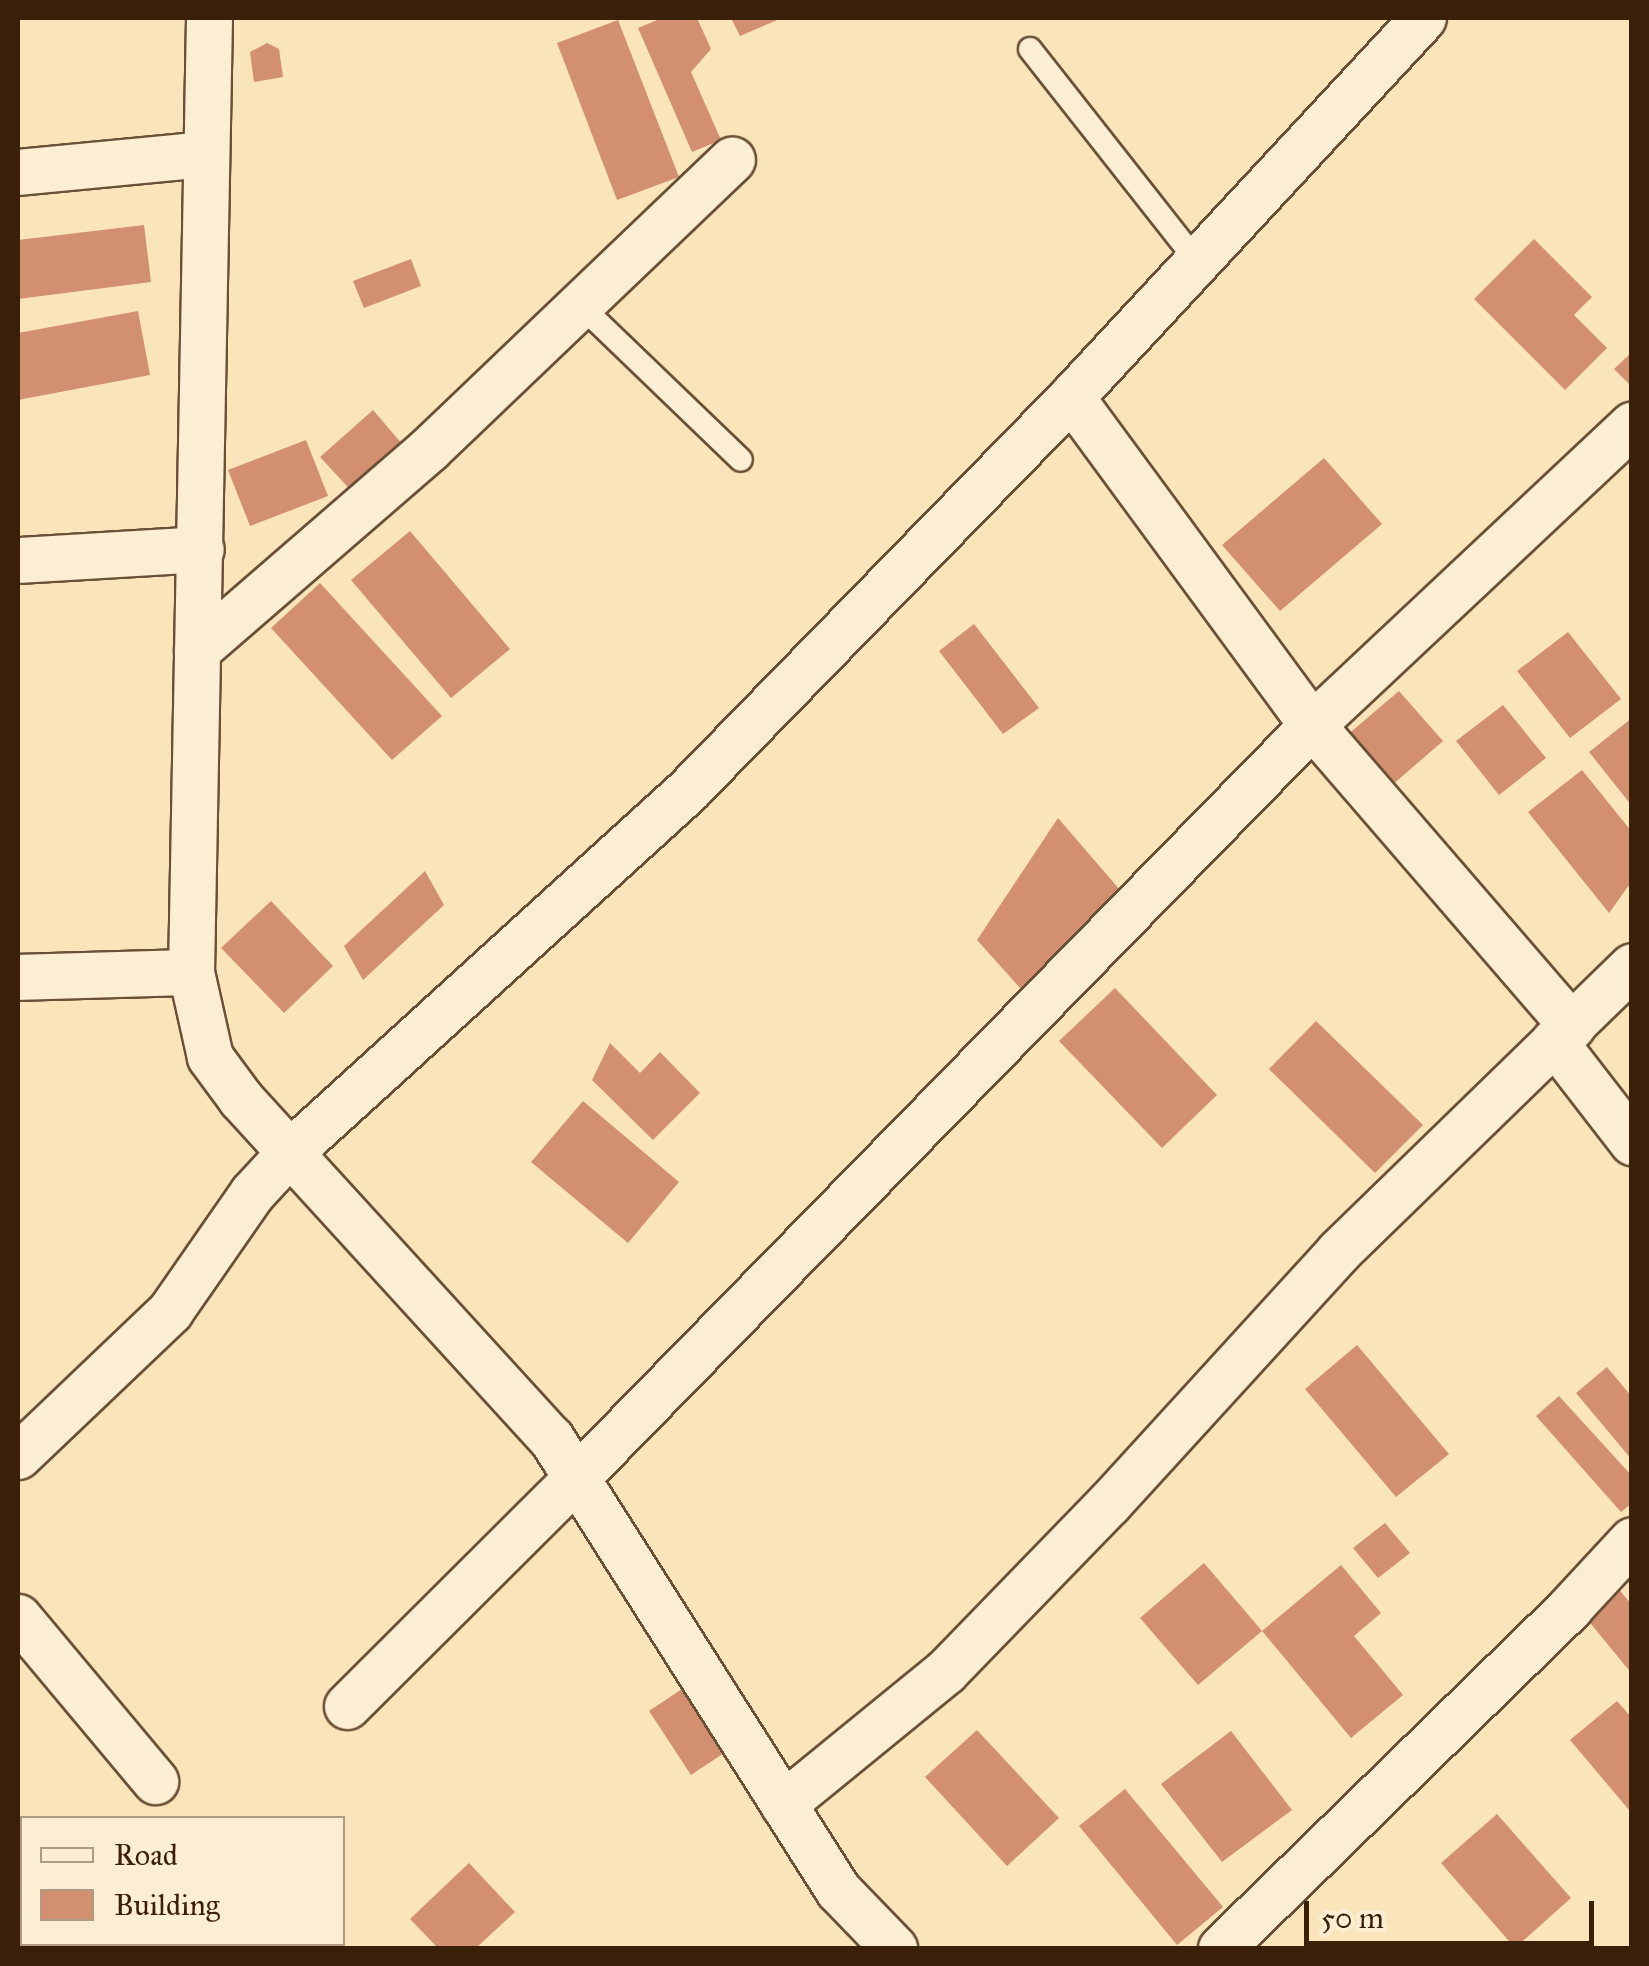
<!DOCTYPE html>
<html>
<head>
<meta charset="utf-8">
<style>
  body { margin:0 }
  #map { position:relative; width:1649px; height:1966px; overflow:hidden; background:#fae5bb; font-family:"IM FELL Great Primer",serif }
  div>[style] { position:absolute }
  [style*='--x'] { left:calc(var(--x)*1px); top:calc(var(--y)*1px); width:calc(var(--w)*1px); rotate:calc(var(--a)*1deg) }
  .building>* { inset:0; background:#d29070 }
  .roads { filter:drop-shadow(2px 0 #6a5036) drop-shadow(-2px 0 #6a5036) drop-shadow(0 2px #6a5036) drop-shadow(0 -2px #6a5036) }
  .service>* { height:22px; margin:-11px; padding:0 11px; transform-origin:11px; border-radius:11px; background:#fceed3 }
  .minor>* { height:45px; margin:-22.5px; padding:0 22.5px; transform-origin:22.5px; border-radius:22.5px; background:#fceed3 }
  span { translate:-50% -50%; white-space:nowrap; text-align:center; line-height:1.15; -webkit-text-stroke:8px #fceed3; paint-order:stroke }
  .frame { position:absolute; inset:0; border:20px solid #3a1f09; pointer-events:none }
  .legend { position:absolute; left:20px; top:1816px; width:325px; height:130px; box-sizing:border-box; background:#fceed3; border:2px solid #ae9b82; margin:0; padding:12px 18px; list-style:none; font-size:30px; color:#3a1f09 }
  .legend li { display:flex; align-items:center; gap:20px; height:50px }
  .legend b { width:50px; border:2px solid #ae9b82 }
  .scale { position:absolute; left:1304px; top:1901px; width:290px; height:45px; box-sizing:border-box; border:5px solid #3a1f09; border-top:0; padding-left:12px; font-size:30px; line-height:35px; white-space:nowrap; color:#3a1f09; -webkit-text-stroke:8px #fceed3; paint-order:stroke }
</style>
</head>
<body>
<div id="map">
  <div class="building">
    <div style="clip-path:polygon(662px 18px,697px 18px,711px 49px,691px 72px,721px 140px,692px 152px,638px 28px)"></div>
    <div style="clip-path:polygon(731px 18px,782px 18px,740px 36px)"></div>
    <div style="clip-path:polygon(618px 20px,679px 177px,617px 200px,557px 43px)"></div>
    <div style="clip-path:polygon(267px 43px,279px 49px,283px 77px,254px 82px,250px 52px)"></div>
    <div style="clip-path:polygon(144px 225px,151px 282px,18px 299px,18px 240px)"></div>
    <div style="clip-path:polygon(1534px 239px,1592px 297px,1574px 315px,1607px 348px,1565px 390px,1474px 299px)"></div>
    <div style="clip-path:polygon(411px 259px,421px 286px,364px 308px,353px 281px)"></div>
    <div style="clip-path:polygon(138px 311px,150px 375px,18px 400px,18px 333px)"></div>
    <div style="clip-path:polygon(1632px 352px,1632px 387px,1614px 369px)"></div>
    <div style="clip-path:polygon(373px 410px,409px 452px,357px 497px,320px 457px)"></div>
    <div style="clip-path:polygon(306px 440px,328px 496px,250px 526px,228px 470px)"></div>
    <div style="clip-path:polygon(1324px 458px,1382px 524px,1280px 611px,1222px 545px)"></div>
    <div style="clip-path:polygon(410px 531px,510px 649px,451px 698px,351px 580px)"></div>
    <div style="clip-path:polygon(320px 583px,442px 716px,392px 760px,271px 628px)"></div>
    <div style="clip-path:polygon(974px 624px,1039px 708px,1003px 734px,939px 651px)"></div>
    <div style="clip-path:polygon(1568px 632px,1621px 699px,1570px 738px,1517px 671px)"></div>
    <div style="clip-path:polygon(1399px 691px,1443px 741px,1383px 793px,1339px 742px)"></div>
    <div style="clip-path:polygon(1503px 705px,1546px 758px,1499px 795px,1456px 741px)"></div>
    <div style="clip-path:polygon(1632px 718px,1632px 806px,1589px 752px)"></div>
    <div style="clip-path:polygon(1582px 770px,1632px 832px,1632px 881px,1609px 913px,1528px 812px)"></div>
    <div style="clip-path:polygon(1058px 818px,1126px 897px,1020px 988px,977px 940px)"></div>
    <div style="clip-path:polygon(425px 871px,444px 905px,363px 980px,344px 946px)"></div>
    <div style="clip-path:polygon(271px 901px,333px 966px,284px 1013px,221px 948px)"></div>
    <div style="clip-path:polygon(1115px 988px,1217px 1095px,1162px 1148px,1059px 1041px)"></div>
    <div style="clip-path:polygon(1316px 1021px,1423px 1125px,1375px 1173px,1269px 1069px)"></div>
    <div style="clip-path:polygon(610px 1043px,640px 1073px,660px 1052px,700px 1093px,653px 1140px,592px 1080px)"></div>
    <div style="clip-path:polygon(583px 1101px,679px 1182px,628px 1243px,531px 1162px)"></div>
    <div style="clip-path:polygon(1357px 1345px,1449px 1454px,1396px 1497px,1305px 1389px)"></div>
    <div style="clip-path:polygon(1607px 1367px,1632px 1397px,1632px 1460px,1576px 1393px)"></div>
    <div style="clip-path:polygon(1559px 1396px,1632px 1476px,1632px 1503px,1621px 1512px,1536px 1416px)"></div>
    <div style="clip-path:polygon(1385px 1523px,1410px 1553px,1378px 1578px,1353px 1548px)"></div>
    <div style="clip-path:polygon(1204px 1563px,1262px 1631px,1198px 1685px,1140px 1618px)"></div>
    <div style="clip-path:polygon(1341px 1565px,1381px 1613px,1354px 1636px,1403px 1695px,1351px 1738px,1262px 1631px)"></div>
    <div style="clip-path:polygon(1616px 1586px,1632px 1605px,1632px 1674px,1582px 1613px)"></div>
    <div style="clip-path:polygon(685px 1687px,727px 1751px,691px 1775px,649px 1711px)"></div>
    <div style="clip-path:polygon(1617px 1701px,1632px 1718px,1629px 1810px,1570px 1740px)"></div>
    <div style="clip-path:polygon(977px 1730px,1059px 1818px,1007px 1866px,925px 1777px)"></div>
    <div style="clip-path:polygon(1231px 1731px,1292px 1810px,1222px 1862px,1161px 1784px)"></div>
    <div style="clip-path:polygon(1125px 1789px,1223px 1907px,1177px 1945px,1079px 1826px)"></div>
    <div style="clip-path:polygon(1497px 1814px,1571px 1898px,1515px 1948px,1441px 1863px)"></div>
    <div style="clip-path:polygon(469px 1863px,515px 1912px,476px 1948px,438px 1948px,410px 1919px)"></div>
  </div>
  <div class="roads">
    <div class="service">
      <div style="--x:1030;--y:49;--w:268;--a:51.8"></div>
      <div style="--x:580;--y:305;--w:223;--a:43.9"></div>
    </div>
    <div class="minor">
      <div style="--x:209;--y:18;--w:954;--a:91.08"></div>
      <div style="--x:191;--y:972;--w:87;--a:77.4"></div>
      <div style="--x:210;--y:1057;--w:52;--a:53.6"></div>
      <div style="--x:241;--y:1099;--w:459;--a:47.6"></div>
      <div style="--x:551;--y:1438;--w:535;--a:57.59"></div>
      <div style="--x:838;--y:1890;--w:81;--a:46"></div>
      <div style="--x:18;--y:172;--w:188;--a:-5.5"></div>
      <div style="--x:1071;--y:397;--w:407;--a:53.7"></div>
      <div style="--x:1312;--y:725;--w:398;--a:49.2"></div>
      <div style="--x:18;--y:560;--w:183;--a:-3.4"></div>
      <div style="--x:197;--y:650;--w:307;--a:-40.9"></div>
      <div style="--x:429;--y:449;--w:419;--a:-43.7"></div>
      <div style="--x:18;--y:977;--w:173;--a:-1.7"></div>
      <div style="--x:1554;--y:1041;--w:128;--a:52.3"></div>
      <div style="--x:18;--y:1456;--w:210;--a:-43.6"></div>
      <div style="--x:170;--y:1311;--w:144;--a:-55.2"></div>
      <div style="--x:252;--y:1193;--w:56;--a:-47.2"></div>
      <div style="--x:290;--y:1152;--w:537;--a:-42.28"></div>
      <div style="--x:687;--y:791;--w:550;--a:-45.74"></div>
      <div style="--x:1071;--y:397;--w:517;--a:-47.12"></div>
      <div style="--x:18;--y:1617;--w:214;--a:50.1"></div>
      <div style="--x:347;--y:1706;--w:323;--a:-44.9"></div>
      <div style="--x:576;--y:1478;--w:1053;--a:-45.65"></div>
      <div style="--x:1312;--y:725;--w:439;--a:-43.2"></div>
      <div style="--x:783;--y:1804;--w:210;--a:-39.2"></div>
      <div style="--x:946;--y:1671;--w:234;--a:-45.9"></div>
      <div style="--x:1109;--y:1503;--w:340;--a:-47.6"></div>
      <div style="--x:1338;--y:1252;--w:410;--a:-44.2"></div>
      <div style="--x:1221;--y:1948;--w:488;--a:-44.3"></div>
      <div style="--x:1570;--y:1607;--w:91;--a:-47.2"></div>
    </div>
  </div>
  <div class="frame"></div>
  <ul class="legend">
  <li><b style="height:12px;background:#fceed3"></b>Road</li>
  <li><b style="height:28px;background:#d29070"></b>Building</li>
  </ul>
  <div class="scale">50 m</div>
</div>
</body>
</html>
